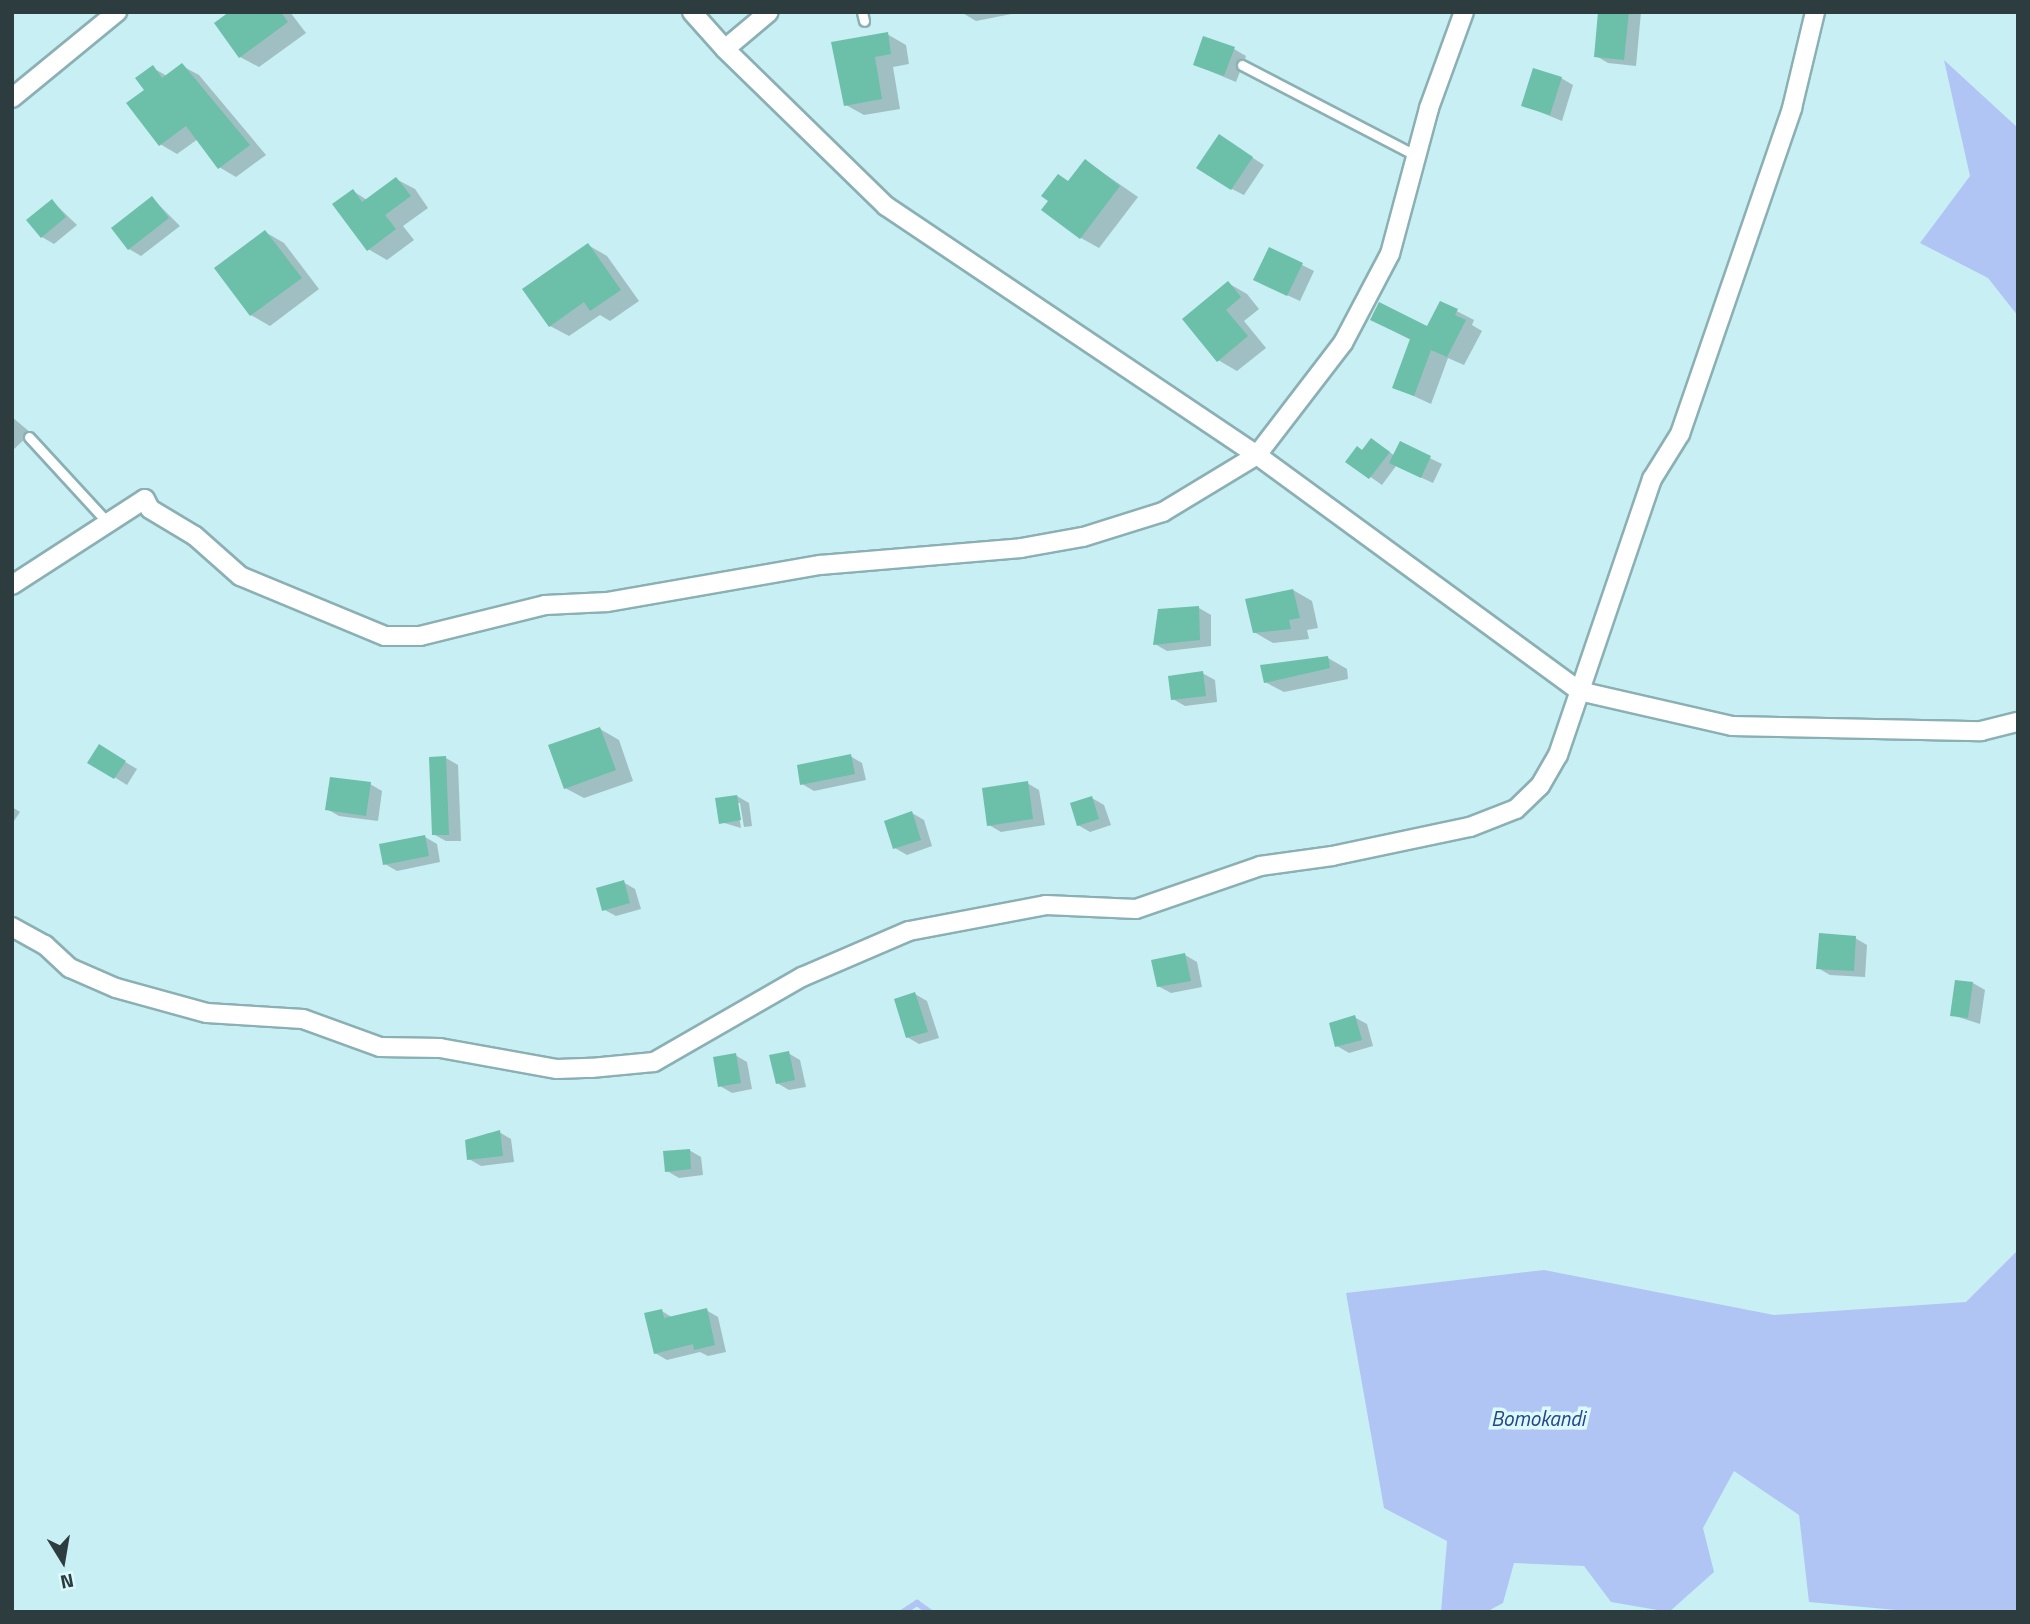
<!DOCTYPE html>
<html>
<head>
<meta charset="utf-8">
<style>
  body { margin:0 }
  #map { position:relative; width:2030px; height:1624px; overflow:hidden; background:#c8eff3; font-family:"Titillium Web",sans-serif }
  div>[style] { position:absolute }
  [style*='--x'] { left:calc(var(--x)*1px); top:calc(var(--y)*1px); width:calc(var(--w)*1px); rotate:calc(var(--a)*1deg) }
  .water>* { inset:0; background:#b0c5f4 }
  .shadow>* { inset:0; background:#0003 }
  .stream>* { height:6px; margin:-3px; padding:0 3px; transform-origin:3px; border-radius:3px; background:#b0c5f4 }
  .building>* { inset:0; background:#6cbfa9 }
  .roads { filter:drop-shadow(2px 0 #8bb0b4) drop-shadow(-2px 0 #8bb0b4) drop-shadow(0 2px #8bb0b4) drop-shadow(0 -2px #8bb0b4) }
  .lane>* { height:9px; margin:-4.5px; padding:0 4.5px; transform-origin:4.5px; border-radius:4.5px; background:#fff }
  .street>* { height:18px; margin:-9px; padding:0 9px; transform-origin:9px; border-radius:9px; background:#fff }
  span { translate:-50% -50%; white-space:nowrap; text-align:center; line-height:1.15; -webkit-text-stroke:7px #dbfafe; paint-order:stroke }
  .water-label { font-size:21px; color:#2b4489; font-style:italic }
  .frame { position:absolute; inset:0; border:14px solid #2d3d3f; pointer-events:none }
  .north { position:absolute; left:28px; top:1526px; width:70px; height:70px; -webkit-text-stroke:5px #dbfafe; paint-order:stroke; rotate:169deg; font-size:19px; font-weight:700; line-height:28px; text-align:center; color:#2d3d3f }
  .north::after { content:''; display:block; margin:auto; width:24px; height:32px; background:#2d3d3f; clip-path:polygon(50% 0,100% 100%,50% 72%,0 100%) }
</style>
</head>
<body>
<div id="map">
  <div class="water">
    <div style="clip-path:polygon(1944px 60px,2018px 128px,2018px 316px,1988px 278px,1920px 243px,1970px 176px)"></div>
    <div style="clip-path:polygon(2018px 1250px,2018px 1612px,1918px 1612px,1809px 1602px,1799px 1515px,1734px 1471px,1703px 1528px,1714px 1572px,1669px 1612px,1611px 1602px,1584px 1566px,1514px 1563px,1503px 1603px,1486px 1612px,1441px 1612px,1447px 1541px,1384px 1508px,1346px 1293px,1544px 1270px,1774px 1315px,1966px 1302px)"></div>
  </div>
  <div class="shadow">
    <div style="clip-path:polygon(232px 12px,290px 12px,306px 33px,259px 67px,240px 57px)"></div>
    <div style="clip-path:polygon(961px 12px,1022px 12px,976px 21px)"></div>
    <div style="clip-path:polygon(1600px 12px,1641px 12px,1636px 66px,1608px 63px,1596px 56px)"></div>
    <div style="clip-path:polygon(887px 34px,906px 45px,909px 64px,893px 67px,900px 109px,864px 115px,846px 105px)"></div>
    <div style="clip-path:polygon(1234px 49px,1246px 56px,1236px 82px,1195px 65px)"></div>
    <div style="clip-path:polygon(182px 66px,199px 75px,266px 155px,236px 177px,219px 167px,198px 139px,177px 154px,160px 144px,146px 90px,153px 68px,167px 76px)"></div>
    <div style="clip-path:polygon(1561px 78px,1573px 85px,1562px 121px,1523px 105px)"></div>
    <div style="clip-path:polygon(1231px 144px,1264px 165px,1244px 195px,1232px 189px)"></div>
    <div style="clip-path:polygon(1086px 161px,1138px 197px,1099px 248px,1081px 238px,1070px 182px)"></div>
    <div style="clip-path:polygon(396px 179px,415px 189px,428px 208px,403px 226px,414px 240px,387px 260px,368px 249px,353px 191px,367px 200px)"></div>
    <div style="clip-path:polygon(152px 198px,180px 226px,141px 256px,129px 249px)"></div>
    <div style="clip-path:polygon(52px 201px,77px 225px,54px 244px,42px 237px)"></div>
    <div style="clip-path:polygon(265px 232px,284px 243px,319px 289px,270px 326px,251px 315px)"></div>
    <div style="clip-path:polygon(588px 245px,607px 256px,639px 301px,610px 321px,600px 315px,569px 336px,550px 326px)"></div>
    <div style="clip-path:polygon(1302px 265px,1314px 271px,1300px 301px,1267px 286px)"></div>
    <div style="clip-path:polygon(1228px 283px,1247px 294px,1259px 309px,1244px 321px,1266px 348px,1237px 371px,1218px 360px)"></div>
    <div style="clip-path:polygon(1441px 303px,1474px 320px,1472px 325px,1482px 331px,1464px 365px,1448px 358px,1431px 404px,1394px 387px,1411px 340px,1372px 320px,1428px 328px)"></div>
    <div style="clip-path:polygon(12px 417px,31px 433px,12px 451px)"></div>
    <div style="clip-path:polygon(1401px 444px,1442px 464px,1433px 483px,1396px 466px,1382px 485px,1348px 461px,1384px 448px,1395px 456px)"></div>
    <div style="clip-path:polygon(1293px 590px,1312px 601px,1318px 628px,1307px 630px,1309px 639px,1273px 643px,1254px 632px)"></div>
    <div style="clip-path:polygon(1199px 608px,1211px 615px,1211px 646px,1167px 651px,1155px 644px)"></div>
    <div style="clip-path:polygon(1328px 658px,1347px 669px,1348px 679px,1284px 692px,1265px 682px)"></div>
    <div style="clip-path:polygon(1202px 673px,1215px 680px,1217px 702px,1185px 706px,1173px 699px)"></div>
    <div style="clip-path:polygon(600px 729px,619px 740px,633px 781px,584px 798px,565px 788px)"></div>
    <div style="clip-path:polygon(100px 747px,137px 769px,127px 785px,90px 762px)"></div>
    <div style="clip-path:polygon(850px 756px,862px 763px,866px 780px,814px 791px,802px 784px)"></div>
    <div style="clip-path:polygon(446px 758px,458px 765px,461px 841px,446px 841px,433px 834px)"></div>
    <div style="clip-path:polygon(1027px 783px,1039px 790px,1045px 825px,1001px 832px,989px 825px)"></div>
    <div style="clip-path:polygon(370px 784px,382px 791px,378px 821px,339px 816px,327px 809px)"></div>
    <div style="clip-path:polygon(737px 796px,749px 803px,752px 826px,744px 827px,740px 803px,737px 803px,741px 828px,721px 822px)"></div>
    <div style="clip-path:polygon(1092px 798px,1104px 805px,1111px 825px,1090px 832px,1078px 825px)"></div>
    <div style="clip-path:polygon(12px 807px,20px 812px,12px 824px)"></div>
    <div style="clip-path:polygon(912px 813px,924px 820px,932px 846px,907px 855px,895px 848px)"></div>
    <div style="clip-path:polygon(425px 837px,437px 844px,440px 862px,397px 871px,385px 864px)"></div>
    <div style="clip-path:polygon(623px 882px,635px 889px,641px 909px,616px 916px,603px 909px)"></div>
    <div style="clip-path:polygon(1855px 938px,1867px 945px,1865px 977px,1830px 975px,1818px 968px)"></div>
    <div style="clip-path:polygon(1185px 955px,1197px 962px,1202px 987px,1171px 993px,1158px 986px)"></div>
    <div style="clip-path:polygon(1973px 983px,1985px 990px,1980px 1024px,1952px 1015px)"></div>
    <div style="clip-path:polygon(915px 994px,927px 1001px,939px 1038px,919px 1044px,907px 1037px)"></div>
    <div style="clip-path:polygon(1354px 1017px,1367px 1024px,1373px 1046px,1349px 1053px,1337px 1046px)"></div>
    <div style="clip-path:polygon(788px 1053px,800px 1060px,806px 1087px,789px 1090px,777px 1083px)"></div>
    <div style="clip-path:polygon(735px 1055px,747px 1062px,752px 1089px,732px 1093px,720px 1086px)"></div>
    <div style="clip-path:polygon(499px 1132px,511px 1139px,514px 1162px,481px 1166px,469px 1159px,485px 1134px)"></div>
    <div style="clip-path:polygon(689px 1150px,701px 1157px,703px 1175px,679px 1178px,667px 1171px)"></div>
    <div style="clip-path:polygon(706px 1310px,718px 1317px,726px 1352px,708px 1356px,700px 1352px,667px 1360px,655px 1353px,662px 1311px,673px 1318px)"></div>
  </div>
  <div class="stream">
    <div style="--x:903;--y:1612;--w:17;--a:-33"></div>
    <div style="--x:917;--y:1603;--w:16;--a:35"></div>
  </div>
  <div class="building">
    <div style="clip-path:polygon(229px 12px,281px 12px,288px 22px,239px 58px,214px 23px)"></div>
    <div style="clip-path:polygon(1598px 12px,1629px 12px,1624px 60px,1594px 57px)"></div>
    <div style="clip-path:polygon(888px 32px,891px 54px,875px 57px,882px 99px,844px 106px,831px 42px)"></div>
    <div style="clip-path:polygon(1203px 36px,1235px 47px,1224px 76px,1193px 65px)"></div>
    <div style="clip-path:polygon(182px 63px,250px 145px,218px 169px,186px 126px,159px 146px,126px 103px,144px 90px,135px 78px,153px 65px,162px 78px)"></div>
    <div style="clip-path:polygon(1533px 68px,1562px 77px,1550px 115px,1521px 106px)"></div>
    <div style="clip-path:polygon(1219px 134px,1253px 157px,1231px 190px,1196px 168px)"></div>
    <div style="clip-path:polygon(1085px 159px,1120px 186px,1080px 239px,1041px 210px,1048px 201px,1041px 196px,1058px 174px,1068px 181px)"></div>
    <div style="clip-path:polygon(396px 177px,411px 196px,385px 215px,396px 229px,367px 251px,332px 204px,353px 189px,362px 202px)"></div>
    <div style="clip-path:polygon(152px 196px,169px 218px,128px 250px,111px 228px)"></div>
    <div style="clip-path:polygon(52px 199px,66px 217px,41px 238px,26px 220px)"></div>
    <div style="clip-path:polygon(265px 230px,302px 278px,250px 316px,214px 268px)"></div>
    <div style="clip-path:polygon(588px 243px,621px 290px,590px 311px,584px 302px,549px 327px,522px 289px)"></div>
    <div style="clip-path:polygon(1269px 247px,1303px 263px,1287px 296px,1253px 280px)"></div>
    <div style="clip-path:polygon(1228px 281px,1241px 297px,1226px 310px,1248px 336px,1217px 362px,1182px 319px)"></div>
    <div style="clip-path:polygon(1440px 301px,1458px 309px,1455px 315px,1466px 320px,1447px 357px,1431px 350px,1414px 396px,1392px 388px,1410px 339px,1370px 320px,1379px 302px,1427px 326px)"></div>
    <div style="clip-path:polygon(1371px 438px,1390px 452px,1369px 479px,1345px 462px,1357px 446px,1362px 450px)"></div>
    <div style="clip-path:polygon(1400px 441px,1431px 456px,1421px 478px,1389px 463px)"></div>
    <div style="clip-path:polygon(1293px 589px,1300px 618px,1289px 620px,1291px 629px,1253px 633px,1245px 599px)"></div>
    <div style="clip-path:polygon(1199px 606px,1200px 640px,1153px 645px,1158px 609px)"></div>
    <div style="clip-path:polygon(1328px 656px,1330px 668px,1264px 683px,1260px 665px)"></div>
    <div style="clip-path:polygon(1203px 671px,1206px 696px,1171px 700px,1168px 676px)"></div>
    <div style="clip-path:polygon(600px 727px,616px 770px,564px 789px,548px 745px)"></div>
    <div style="clip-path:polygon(99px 744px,126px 761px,114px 779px,87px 763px)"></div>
    <div style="clip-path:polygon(851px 754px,855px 774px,800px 785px,797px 765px)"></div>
    <div style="clip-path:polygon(446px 756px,449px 835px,432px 835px,429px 757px)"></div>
    <div style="clip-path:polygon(330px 777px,371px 782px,366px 816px,325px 810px)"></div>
    <div style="clip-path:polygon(1028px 781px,1033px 819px,987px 826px,982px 788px)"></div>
    <div style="clip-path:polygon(737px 795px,741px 820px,719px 824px,715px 798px)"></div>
    <div style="clip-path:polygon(1092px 796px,1099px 819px,1077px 826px,1070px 803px)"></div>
    <div style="clip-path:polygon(912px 811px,921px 840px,893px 849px,884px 821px)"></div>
    <div style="clip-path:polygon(425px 835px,429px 856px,383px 865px,379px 844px)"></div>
    <div style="clip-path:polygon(624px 880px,630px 903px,602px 911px,596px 888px)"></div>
    <div style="clip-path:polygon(1819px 933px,1856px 936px,1854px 971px,1816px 969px)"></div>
    <div style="clip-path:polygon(1185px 953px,1191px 981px,1157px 987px,1151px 960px)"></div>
    <div style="clip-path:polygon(1955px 980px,1973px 982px,1968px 1018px,1950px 1016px)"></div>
    <div style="clip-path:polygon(915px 992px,928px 1032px,906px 1038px,894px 999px)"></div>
    <div style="clip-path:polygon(1355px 1015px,1362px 1040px,1335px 1047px,1329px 1023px)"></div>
    <div style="clip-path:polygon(789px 1051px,795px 1080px,776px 1084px,769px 1055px)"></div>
    <div style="clip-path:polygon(736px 1053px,741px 1083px,718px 1087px,713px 1057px)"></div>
    <div style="clip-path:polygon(500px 1130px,503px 1156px,467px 1160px,465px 1140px)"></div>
    <div style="clip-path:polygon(690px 1149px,691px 1169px,665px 1172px,663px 1151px)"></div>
    <div style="clip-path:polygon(707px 1308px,715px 1345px,694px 1350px,693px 1344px,654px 1354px,644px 1313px,662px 1309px,664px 1318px)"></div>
  </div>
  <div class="roads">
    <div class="lane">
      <div style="--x:862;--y:12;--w:9;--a:77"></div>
      <div style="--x:1242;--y:65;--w:197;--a:27.5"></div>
      <div style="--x:29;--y:437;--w:118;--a:47.4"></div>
    </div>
    <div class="street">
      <div style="--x:692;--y:12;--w:50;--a:48.3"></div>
      <div style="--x:725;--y:49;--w:57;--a:-40.1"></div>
      <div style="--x:725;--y:49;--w:225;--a:44.3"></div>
      <div style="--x:886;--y:206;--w:447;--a:33.9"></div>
      <div style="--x:1257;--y:455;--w:399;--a:36.2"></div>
      <div style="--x:1579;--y:691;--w:157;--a:12.9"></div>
      <div style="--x:1732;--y:726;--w:249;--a:1.2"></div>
      <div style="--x:1981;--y:731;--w:38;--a:-14"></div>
      <div style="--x:12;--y:98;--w:136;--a:-39.3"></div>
      <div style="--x:12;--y:585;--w:158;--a:-32.9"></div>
      <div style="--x:145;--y:499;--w:11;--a:63"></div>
      <div style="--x:150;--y:509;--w:52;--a:31"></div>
      <div style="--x:195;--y:536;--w:60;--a:41.6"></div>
      <div style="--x:240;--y:576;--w:157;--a:22.5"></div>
      <div style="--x:385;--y:636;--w:35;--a:0"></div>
      <div style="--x:420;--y:636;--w:129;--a:-13.9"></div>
      <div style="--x:545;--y:605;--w:62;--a:-2.8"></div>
      <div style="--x:607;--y:602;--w:216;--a:-9.9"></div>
      <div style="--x:820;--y:565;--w:202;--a:-4.8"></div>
      <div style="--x:1021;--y:548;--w:63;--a:-10.1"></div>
      <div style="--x:1083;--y:537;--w:84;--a:-17.4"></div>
      <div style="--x:1163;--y:512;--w:110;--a:-31.2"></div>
      <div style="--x:1257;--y:455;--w:141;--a:-52.5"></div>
      <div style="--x:1343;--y:343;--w:101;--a:-62.2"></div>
      <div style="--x:1390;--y:254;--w:151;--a:-75"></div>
      <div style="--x:1429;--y:108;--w:102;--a:-70"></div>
      <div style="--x:12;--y:927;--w:38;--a:29"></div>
      <div style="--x:45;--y:945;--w:34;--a:43"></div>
      <div style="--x:70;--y:968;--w:50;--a:23.5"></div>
      <div style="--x:116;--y:988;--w:94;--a:15.4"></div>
      <div style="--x:207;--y:1013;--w:96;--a:3.6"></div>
      <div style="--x:303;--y:1019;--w:82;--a:20"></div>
      <div style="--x:380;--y:1047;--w:60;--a:1"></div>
      <div style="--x:440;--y:1048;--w:119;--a:10.2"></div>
      <div style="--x:557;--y:1069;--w:34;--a:-2"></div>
      <div style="--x:591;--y:1068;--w:63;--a:-5.4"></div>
      <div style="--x:654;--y:1062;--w:171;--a:-29.9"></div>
      <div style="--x:802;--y:977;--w:116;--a:-23.3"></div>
      <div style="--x:909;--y:931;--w:139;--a:-10.7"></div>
      <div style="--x:1046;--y:905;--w:90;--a:2.5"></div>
      <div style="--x:1136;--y:909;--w:131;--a:-19.1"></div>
      <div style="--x:1260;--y:866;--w:73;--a:-7.9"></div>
      <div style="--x:1332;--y:856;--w:141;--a:-11.9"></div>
      <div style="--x:1470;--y:827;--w:49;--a:-21.4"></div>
      <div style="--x:1516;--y:809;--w:33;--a:-44"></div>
      <div style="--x:1540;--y:786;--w:36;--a:-60"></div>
      <div style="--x:1558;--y:755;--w:292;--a:-71.2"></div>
      <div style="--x:1652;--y:479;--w:53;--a:-58.1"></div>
      <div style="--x:1680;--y:434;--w:345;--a:-71"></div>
      <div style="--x:1792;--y:108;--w:99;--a:-76.5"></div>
    </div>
  </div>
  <div class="water-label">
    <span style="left:1538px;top:1418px">Bomokandi</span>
  </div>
  <div class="frame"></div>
  <div class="north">N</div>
</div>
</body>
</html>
